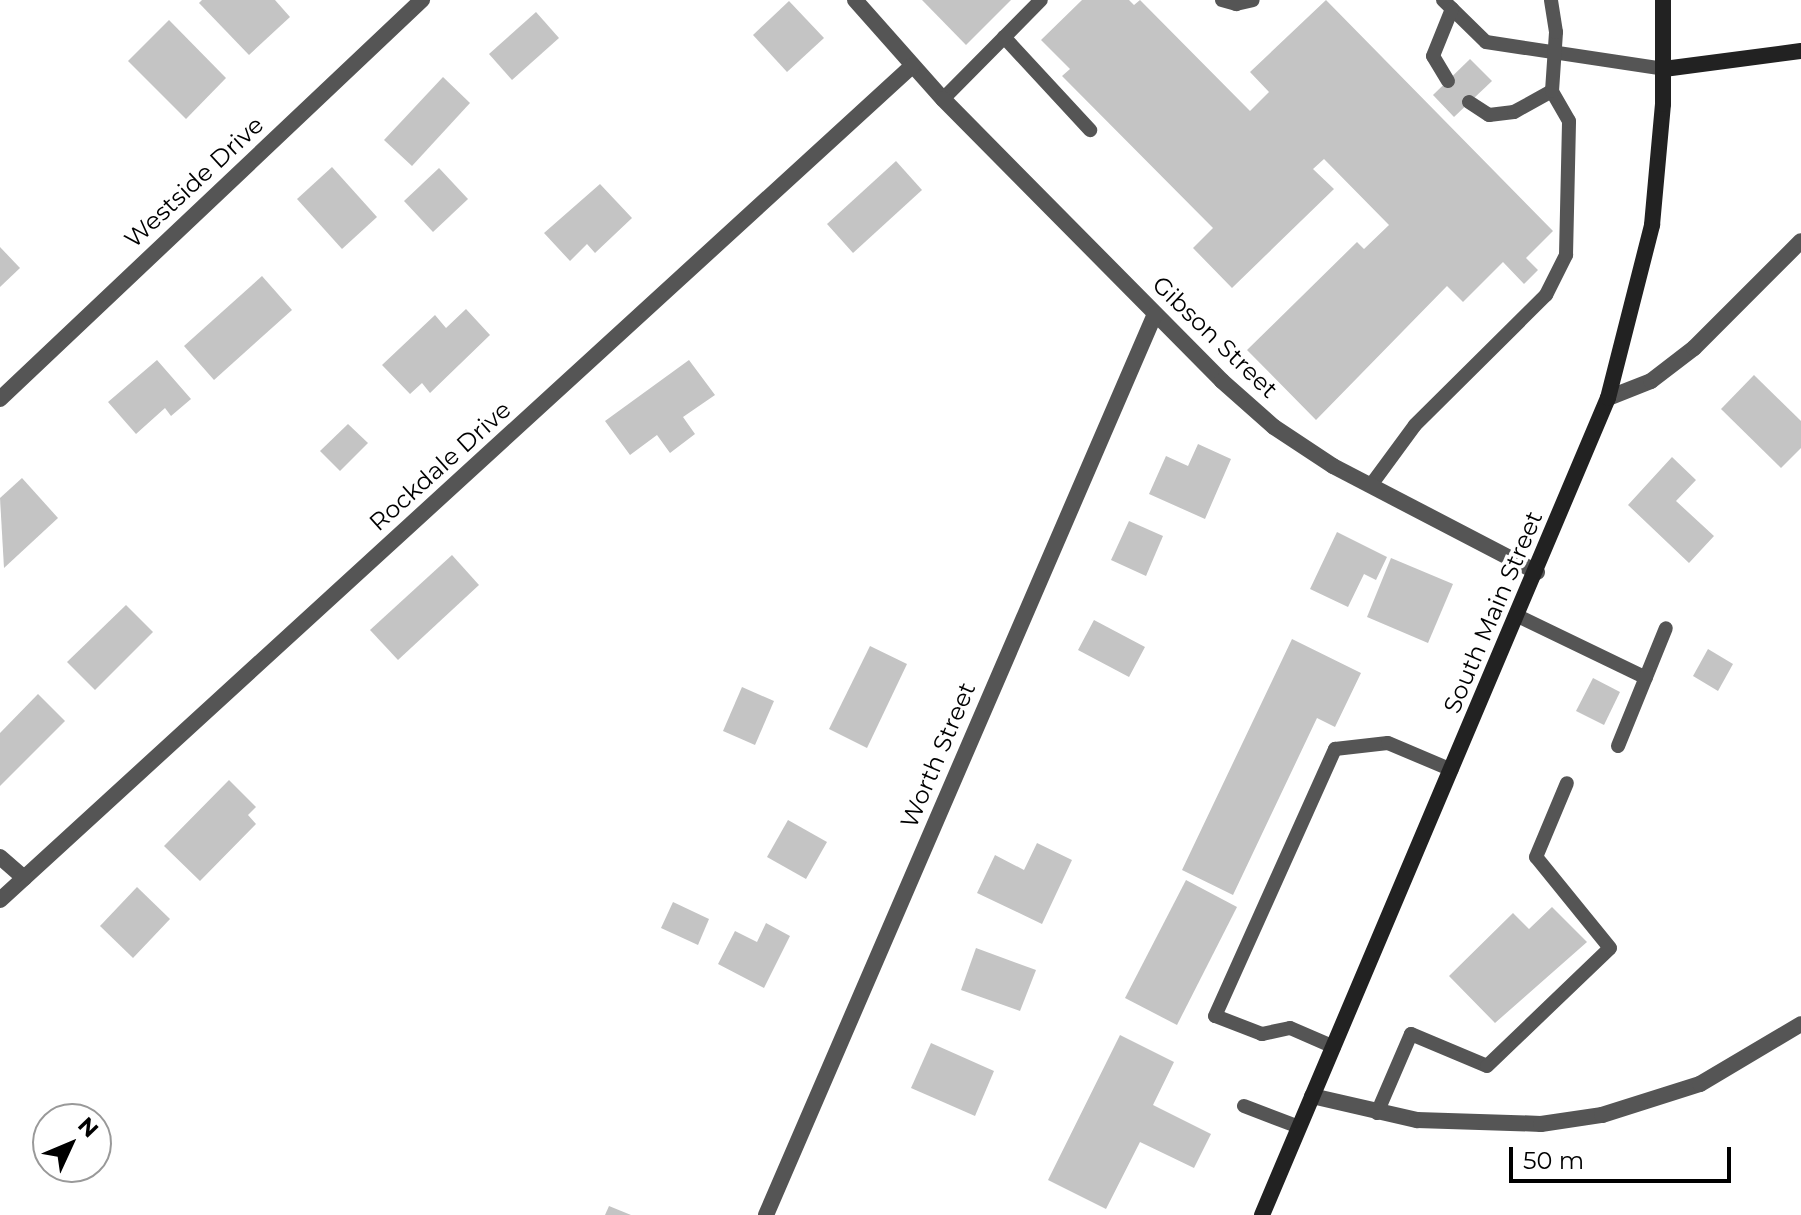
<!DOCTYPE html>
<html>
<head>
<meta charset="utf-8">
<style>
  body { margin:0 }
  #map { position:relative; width:1801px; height:1215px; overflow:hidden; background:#fff; font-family:Montserrat,sans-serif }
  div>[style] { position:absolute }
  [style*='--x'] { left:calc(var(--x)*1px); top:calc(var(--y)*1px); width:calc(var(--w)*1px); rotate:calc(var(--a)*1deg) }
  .building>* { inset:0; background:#c4c4c4 }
  .service>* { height:14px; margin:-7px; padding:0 7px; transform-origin:7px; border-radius:7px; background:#555 }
  .minor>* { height:16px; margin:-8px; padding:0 8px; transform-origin:8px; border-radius:8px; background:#555 }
  .secondary>* { height:16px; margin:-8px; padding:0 8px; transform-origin:8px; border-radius:8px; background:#222 }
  span { translate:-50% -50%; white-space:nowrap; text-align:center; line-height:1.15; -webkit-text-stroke:7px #fff; paint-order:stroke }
  .street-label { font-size:24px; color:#000 }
  .north { position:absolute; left:32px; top:1103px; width:80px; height:80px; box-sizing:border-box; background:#fff; border:2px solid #999; border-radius:50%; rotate:46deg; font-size:22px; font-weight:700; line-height:32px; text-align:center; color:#000 }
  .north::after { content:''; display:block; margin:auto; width:28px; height:36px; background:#000; clip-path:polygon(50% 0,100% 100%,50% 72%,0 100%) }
  .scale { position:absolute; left:1509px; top:1147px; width:222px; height:36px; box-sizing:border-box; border:4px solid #000; border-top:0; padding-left:10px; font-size:24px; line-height:28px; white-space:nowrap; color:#000; -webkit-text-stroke:6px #fff; paint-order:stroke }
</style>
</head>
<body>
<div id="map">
  <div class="building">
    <div style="clip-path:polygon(202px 0,275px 0,290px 17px,249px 55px,199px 3px)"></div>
    <div style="clip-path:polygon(922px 0,1011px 0,966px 45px)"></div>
    <div style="clip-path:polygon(1082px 0,1129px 0,1134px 5px,1140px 0,1250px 111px,1269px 92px,1250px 72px,1326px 0,1553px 231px,1526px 258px,1538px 270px,1524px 284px,1503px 262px,1463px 302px,1447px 286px,1316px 420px,1247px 350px,1357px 242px,1364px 249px,1389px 225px,1324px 159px,1313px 169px,1334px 189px,1232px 288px,1193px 248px,1213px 228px,1062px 76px,1070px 69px,1041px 40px)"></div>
    <div style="clip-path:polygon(789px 1px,824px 38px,787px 72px,753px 35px)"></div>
    <div style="clip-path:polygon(536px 12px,559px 38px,512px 80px,489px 54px)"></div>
    <div style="clip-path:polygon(169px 20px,226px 78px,186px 119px,128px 61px)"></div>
    <div style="clip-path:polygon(1470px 59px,1492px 81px,1454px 117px,1433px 95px)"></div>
    <div style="clip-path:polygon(443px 77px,470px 103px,412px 166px,384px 140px)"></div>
    <div style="clip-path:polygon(896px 161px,922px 190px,853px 253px,827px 224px)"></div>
    <div style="clip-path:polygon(332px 167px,377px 217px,342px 249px,297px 199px)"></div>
    <div style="clip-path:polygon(439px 168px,468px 199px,433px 232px,404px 201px)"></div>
    <div style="clip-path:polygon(600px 184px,632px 218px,595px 253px,587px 244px,570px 261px,544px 233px)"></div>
    <div style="clip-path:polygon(0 247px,20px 268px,0 287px)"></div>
    <div style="clip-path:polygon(262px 276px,292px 310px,214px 380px,184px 346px)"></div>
    <div style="clip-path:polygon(466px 309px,490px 335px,430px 393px,422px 383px,410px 394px,382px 365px,435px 315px,446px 328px)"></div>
    <div style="clip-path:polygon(157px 360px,191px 399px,171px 416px,165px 408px,136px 434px,108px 402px)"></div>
    <div style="clip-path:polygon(689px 360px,715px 395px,683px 417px,695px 434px,670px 453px,657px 435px,630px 455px,605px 421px)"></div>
    <div style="clip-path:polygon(1754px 375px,1801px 421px,1801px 448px,1781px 468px,1721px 409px)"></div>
    <div style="clip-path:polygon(348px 424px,368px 443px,340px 471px,320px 451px)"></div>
    <div style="clip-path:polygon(1198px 444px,1231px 459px,1205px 519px,1149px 494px,1166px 456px,1188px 466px)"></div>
    <div style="clip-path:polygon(1672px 457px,1696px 480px,1676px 501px,1714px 536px,1689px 563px,1628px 505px)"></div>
    <div style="clip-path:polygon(22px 478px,58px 518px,4px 568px,0 498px)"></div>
    <div style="clip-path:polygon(1129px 521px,1163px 536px,1146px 576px,1111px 560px)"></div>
    <div style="clip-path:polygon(1337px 532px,1387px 557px,1376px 580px,1364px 574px,1348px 607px,1310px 589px)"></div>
    <div style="clip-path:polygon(452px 555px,479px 585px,398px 660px,370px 630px)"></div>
    <div style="clip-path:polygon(1391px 558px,1453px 584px,1428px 643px,1367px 617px)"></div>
    <div style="clip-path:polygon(126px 605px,153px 632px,95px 690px,67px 662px)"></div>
    <div style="clip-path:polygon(1094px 620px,1145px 647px,1129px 677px,1078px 650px)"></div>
    <div style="clip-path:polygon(1292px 639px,1361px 673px,1335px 727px,1317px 718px,1233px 895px,1182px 870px)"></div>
    <div style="clip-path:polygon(870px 646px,907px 664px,867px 748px,829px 729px)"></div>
    <div style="clip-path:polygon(1708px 649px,1733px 664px,1718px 691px,1693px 676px)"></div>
    <div style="clip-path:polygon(1593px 678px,1620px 692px,1604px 725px,1576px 711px)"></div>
    <div style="clip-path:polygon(742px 687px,774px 701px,755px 745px,723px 731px)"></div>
    <div style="clip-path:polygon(38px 694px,65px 721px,0 786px,0 733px)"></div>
    <div style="clip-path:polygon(229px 780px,256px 807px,248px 815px,256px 824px,200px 881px,164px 846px)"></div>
    <div style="clip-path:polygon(788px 820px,827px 842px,806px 879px,767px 857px)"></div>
    <div style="clip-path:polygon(1037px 843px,1072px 860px,1042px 924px,977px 893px,995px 855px,1024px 870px)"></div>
    <div style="clip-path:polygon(1186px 880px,1237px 907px,1177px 1025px,1125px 998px)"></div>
    <div style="clip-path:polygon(137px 887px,170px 919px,133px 958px,100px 926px)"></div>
    <div style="clip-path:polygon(673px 902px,709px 919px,698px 945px,661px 928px)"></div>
    <div style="clip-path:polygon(1552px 907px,1587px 942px,1495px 1023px,1449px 976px,1513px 913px,1529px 929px)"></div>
    <div style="clip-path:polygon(766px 923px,790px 936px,764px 988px,718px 964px,735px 931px,757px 942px)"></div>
    <div style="clip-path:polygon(976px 948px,1036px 970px,1020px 1011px,961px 990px)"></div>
    <div style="clip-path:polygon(1120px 1035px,1174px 1062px,1153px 1105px,1211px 1134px,1194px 1168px,1140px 1142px,1106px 1209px,1048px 1180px)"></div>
    <div style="clip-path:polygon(931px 1043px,994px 1071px,975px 1116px,911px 1088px)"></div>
    <div style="clip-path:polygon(609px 1206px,631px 1215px,605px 1215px)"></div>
  </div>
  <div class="service">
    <div style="--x:1222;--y:0;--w:15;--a:16"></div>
    <div style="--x:1236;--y:4;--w:17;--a:-13"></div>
    <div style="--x:1443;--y:0;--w:60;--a:44.3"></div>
    <div style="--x:1486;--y:42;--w:180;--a:8.6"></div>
    <div style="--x:1004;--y:37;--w:127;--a:47.2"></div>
    <div style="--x:1448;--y:81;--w:29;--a:-121"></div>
    <div style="--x:1433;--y:56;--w:51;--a:-68"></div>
    <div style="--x:943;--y:99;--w:139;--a:-45.3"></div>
    <div style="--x:1469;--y:102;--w:24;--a:33"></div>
    <div style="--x:1489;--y:115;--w:25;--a:-7"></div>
    <div style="--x:1514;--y:112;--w:43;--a:-28.9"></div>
    <div style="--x:1371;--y:485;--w:74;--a:-53.7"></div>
    <div style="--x:1415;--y:425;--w:185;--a:-44.8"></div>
    <div style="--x:1546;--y:295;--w:45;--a:-63.4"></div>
    <div style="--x:1566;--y:255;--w:134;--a:-88.7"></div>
    <div style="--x:1569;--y:121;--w:34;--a:-120"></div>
    <div style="--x:1552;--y:91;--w:59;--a:-86.1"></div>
    <div style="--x:1556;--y:32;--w:32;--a:-99"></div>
    <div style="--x:1518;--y:616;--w:142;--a:25.8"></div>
    <div style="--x:1618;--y:746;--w:127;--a:-67.9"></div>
    <div style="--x:1334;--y:1047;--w:48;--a:-156.6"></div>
    <div style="--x:1290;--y:1028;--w:29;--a:168"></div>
    <div style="--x:1262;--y:1034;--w:50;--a:-159"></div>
    <div style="--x:1215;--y:1016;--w:293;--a:-65.8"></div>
    <div style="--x:1335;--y:749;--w:53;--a:-6.5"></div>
    <div style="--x:1388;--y:743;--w:69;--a:22.9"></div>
    <div style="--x:1244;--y:1106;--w:59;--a:20.9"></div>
    <div style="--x:1377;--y:1113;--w:86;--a:-66.7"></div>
    <div style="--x:1411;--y:1034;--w:82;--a:22.8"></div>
    <div style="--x:1487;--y:1066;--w:170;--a:-43.8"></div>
    <div style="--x:1610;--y:948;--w:117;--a:-129.1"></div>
    <div style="--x:1536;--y:857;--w:80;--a:-67.3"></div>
  </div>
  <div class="minor">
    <div style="--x:855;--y:0;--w:132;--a:48.4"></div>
    <div style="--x:943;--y:99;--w:397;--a:45.3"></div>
    <div style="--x:1222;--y:381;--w:69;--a:41.5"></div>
    <div style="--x:1274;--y:427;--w:71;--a:33.5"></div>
    <div style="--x:1333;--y:466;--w:230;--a:27.5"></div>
    <div style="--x:1608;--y:398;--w:46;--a:-21.6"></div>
    <div style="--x:1651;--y:381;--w:54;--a:-37.5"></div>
    <div style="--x:1694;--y:348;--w:151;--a:-45"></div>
    <div style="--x:0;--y:399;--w:581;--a:-43.4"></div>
    <div style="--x:0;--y:857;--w:32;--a:41"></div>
    <div style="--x:0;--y:900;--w:1236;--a:-42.44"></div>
    <div style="--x:1312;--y:1096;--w:108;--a:12.9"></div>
    <div style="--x:1417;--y:1120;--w:124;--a:1.8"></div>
    <div style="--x:1541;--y:1124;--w:62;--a:-8.4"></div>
    <div style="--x:1602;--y:1115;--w:103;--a:-17.6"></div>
    <div style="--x:1700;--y:1084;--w:117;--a:-30.7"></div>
    <div style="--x:766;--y:1215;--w:981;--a:-66.65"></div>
  </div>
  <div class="secondary">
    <div style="--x:1664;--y:69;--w:138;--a:-7.5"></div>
    <div style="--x:1262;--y:1215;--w:887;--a:-67.05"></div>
    <div style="--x:1608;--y:398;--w:179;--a:-75.7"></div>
    <div style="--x:1652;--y:225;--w:121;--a:-84.8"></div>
    <div style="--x:1663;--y:104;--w:104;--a:-90"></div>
  </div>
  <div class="street-label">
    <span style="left:194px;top:182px;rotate:-43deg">Westside Drive</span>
    <span style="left:1215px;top:337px;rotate:44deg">Gibson Street</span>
    <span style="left:440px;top:466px;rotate:-42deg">Rockdale Drive</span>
    <span style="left:1493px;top:612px;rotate:-67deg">South Main Street</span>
    <span style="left:938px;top:755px;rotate:-67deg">Worth Street</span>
  </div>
  <div class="north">N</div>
  <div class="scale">50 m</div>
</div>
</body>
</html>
